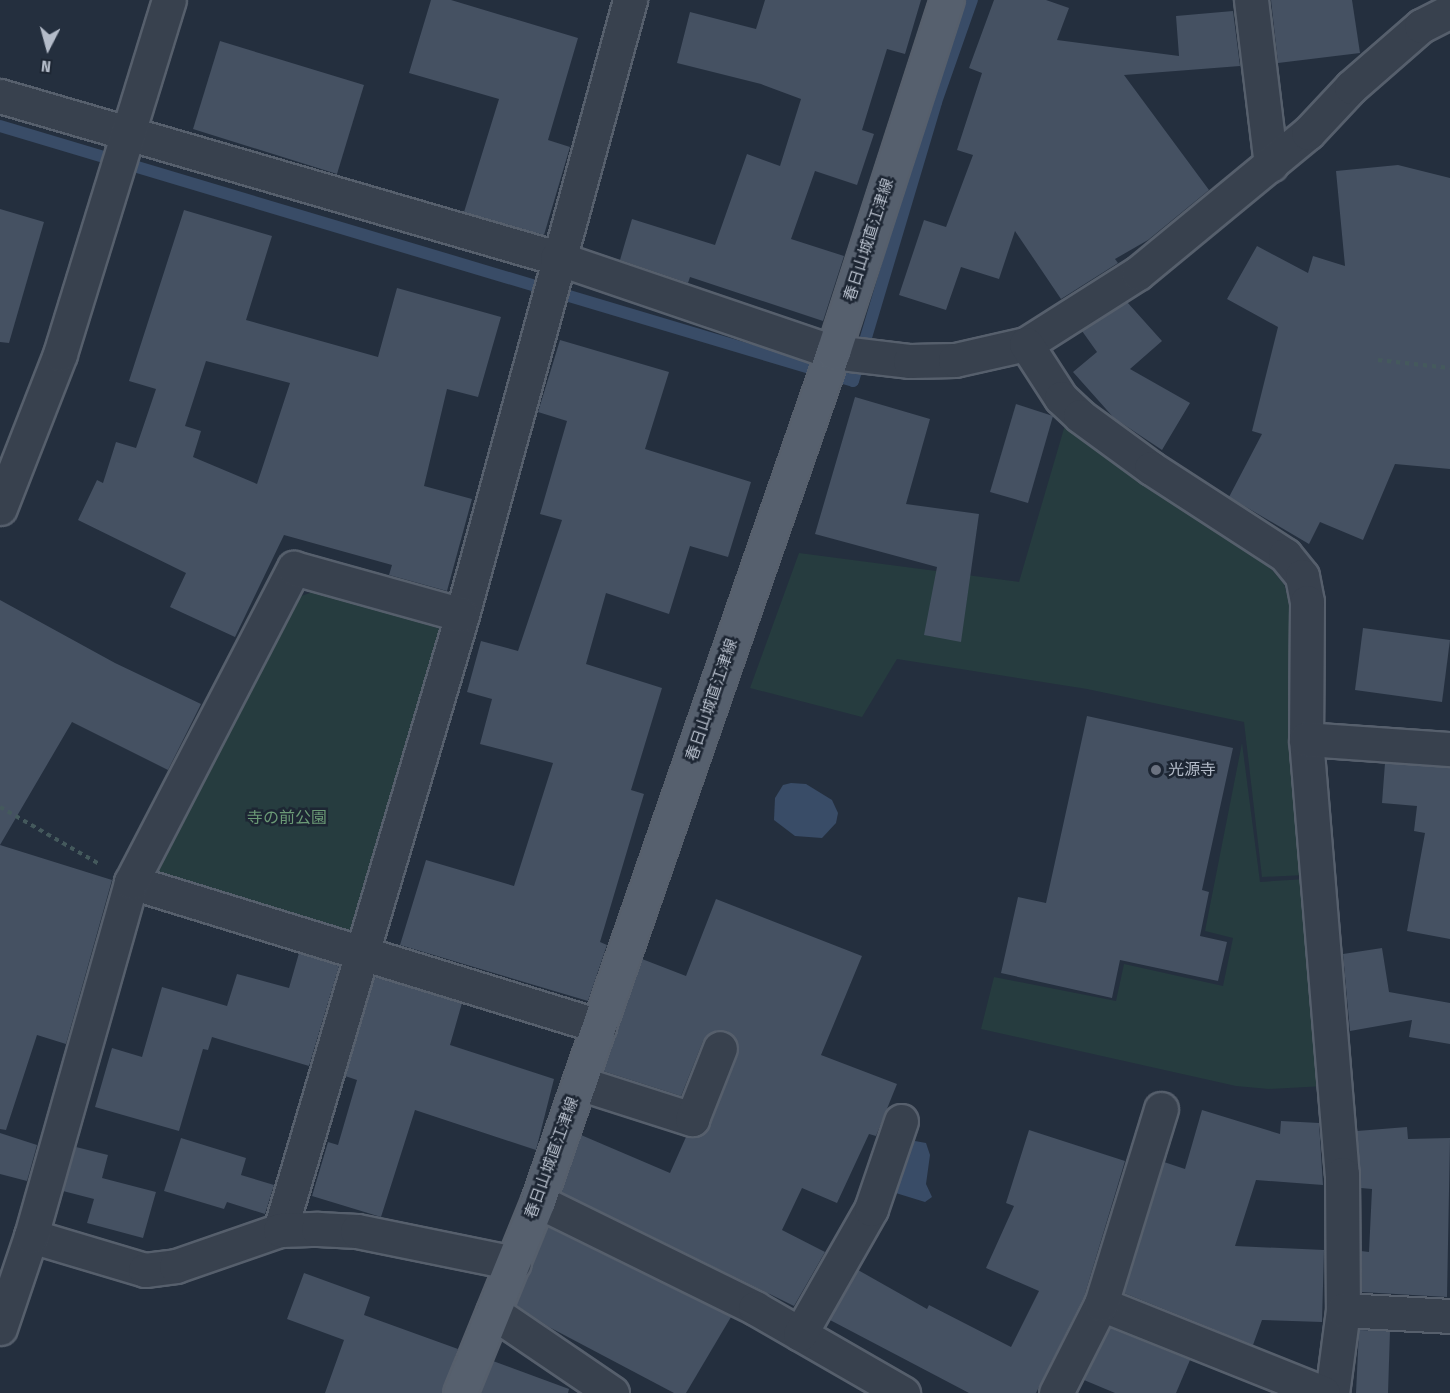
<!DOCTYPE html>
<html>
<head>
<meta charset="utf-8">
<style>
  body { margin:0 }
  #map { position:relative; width:1450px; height:1393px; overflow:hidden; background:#242f3e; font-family:"Fira Sans Condensed","Noto Sans JP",sans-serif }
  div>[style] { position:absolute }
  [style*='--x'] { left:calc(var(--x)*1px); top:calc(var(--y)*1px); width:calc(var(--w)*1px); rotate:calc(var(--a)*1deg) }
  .green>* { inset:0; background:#263c3f }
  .water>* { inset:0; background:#394c67 }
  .stream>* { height:12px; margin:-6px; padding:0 6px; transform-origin:6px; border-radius:6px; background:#394c67 }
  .building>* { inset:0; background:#455162 }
  .path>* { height:4px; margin-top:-2px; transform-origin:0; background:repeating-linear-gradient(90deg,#44595c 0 4.5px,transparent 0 9px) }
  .roads { filter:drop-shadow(2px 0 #565f6c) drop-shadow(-2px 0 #565f6c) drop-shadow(0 2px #565f6c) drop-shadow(0 -2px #565f6c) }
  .minor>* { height:33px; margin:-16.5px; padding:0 16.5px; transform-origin:16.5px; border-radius:16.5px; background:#38414e }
  .major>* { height:33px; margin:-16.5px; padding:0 16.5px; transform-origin:16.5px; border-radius:16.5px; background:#56606e }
  .dots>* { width:16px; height:16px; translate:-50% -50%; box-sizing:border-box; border:3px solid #1d2633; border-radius:50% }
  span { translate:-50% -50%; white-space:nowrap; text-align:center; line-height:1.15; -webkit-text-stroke:5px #1d2633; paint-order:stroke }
  .street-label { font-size:16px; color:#b4bcc9 }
  .poi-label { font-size:16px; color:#b4bcc9 }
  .left { translate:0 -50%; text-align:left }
  .park-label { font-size:16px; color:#6b9a76 }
  .north { position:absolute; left:18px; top:18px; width:60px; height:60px; -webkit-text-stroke:4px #1d2633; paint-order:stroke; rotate:186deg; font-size:16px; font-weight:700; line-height:24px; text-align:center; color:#b4bcc9 }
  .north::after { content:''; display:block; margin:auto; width:21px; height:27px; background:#b4bcc9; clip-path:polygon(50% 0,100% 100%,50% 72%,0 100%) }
</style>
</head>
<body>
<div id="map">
  <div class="green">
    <div style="clip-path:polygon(1065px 425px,1265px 562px,1284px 584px,1291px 608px,1305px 875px,1262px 877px,1244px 722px,1087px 689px,897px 659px,862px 717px,750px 688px,799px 553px,1019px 582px)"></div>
    <div style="clip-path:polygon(321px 589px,440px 629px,350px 937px,154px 876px,290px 600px)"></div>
    <div style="clip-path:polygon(1242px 743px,1260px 882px,1305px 879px,1325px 1086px,1269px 1089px,1236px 1086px,981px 1029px,994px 977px,1116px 1001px,1124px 964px,1223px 986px,1233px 938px,1205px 931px)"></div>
  </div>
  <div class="water">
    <div style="clip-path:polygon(791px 783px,806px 784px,832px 800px,838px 813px,836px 823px,822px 838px,795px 836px,774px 820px,775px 798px,783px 785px)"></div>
    <div style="clip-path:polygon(915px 1141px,926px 1143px,930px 1155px,926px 1184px,932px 1197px,925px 1202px,886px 1190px,904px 1146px)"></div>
  </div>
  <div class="stream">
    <div style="--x:0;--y:126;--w:890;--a:16.64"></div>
    <div style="--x:853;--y:381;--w:291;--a:-73.4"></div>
    <div style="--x:936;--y:102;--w:108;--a:-70.6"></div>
  </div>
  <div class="building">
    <div style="clip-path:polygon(431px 0,451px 0,578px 38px,548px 140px,570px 147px,544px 235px,464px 212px,499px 99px,409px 73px)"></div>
    <div style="clip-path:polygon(765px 0,921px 0,905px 54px,887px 49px,862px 130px,874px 134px,857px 185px,815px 171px,791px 239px,844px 256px,823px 321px,690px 277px,688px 283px,620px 260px,632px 219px,715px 245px,747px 154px,780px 166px,801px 99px,761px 84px,677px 63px,690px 12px,756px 29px)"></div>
    <div style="clip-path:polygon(994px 0,1046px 0,1069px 8px,1057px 40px,1179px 56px,1176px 16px,1233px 11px,1240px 66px,1124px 75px,1209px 190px,1148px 240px,1115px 259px,1118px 263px,1061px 299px,1015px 231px,999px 279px,961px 267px,946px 310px,899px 295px,924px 220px,946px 227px,973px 155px,957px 150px,982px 73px,969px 68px)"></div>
    <div style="clip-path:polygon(1271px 0,1352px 0,1360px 53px,1278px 63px)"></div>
    <div style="clip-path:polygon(220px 41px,364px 85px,337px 174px,193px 129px)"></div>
    <div style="clip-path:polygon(1398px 165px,1450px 178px,1450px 469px,1395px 464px,1363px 540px,1320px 522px,1309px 544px,1229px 497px,1262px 434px,1252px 431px,1278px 327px,1227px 299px,1257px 246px,1308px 273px,1313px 256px,1345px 266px,1336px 171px)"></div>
    <div style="clip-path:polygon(0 209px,44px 222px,9px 343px,0 342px)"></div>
    <div style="clip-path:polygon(evenodd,184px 210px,272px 236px,246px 320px,378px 357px,397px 288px,501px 317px,478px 397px,447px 389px,424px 486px,472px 499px,447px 591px,389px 575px,392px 565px,284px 535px,235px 637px,170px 607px,186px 573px,78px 520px,97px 480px,103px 483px,116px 442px,136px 448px,156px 389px,129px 381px,184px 210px,206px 361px,290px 383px,257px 484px,193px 457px,201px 431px,185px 426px,206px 361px)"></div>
    <div style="clip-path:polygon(1127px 302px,1162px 341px,1130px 369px,1190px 403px,1162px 450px,1114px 418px,1073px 372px,1097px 352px,1082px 331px)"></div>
    <div style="clip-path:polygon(560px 340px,669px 372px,645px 449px,751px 482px,728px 557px,690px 546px,669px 614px,606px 593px,586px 664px,662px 688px,631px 790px,644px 794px,600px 942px,607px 945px,588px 1001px,400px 945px,426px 860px,514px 886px,553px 763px,480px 744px,492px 699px,467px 692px,481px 641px,518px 651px,562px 520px,540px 514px,567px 421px,538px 412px)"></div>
    <div style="clip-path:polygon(855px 397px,930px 419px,906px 504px,979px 514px,961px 642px,924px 635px,937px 567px,815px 534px)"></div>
    <div style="clip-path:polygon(1016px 404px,1053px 416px,1028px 503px,990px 492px)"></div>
    <div style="clip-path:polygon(0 600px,115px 663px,201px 704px,168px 770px,72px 722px,0 845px)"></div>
    <div style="clip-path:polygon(1363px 628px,1450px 640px,1442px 702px,1355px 690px)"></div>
    <div style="clip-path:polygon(1087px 716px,1233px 748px,1202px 890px,1209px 892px,1200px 936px,1227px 942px,1218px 981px,1120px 960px,1112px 998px,1001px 973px,1018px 897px,1046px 903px)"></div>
    <div style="clip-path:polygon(1385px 763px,1450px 768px,1450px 939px,1407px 931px,1425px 833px,1414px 831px,1417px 806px,1382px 803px)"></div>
    <div style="clip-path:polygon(0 845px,112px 880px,66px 1044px,37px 1035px,6px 1130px,0 1129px)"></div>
    <div style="clip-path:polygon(716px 899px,862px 956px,821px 1055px,897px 1084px,876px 1136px,869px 1134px,837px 1203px,802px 1188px,782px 1230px,825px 1252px,794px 1306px,561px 1192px,581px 1135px,670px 1173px,686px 1137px,696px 1137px,709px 1126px,738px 1054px,735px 1037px,727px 1031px,717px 1030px,703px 1041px,681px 1096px,603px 1071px,642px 959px,686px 976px)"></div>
    <div style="clip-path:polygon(1382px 948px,1389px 992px,1450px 1003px,1450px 1044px,1409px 1037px,1412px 1020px,1350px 1031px,1343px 954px)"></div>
    <div style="clip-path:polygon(299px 953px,339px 966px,309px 1066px,212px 1037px,208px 1050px,203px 1049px,179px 1131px,95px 1107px,112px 1048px,142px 1057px,162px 987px,227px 1006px,237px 974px,289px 988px)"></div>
    <div style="clip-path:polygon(375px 977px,462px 1003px,450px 1045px,554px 1079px,536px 1150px,415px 1110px,381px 1217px,312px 1196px,328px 1142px,338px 1145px,357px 1080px,345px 1076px)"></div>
    <div style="clip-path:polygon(1202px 1110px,1280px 1134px,1281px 1121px,1319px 1123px,1323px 1185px,1256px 1180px,1235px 1246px,1324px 1250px,1322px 1322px,1262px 1320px,1253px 1345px,1124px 1293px,1164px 1162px,1185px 1169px)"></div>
    <div style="clip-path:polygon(1407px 1127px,1408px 1139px,1450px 1138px,1447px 1297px,1362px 1292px,1361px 1251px,1369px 1252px,1372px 1189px,1361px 1188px,1357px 1131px)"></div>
    <div style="clip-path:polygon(1029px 1130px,1125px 1161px,1084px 1297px,1036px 1393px,969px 1393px,830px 1320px,858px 1270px,927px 1309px,929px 1305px,1011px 1347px,1039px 1291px,986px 1268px,1014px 1206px,1006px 1203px)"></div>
    <div style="clip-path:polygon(0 1133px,37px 1145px,27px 1181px,0 1174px)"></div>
    <div style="clip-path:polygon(181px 1138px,246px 1158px,241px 1175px,274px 1185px,265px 1214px,227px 1202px,224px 1209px,164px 1191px)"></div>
    <div style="clip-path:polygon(76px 1147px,108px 1155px,102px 1178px,156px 1192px,143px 1238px,87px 1223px,94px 1199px,63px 1191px)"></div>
    <div style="clip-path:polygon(548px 1227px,731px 1317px,686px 1393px,674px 1393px,549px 1327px,516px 1305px)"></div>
    <div style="clip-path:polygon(304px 1273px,370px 1297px,364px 1315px,458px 1349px,442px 1393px,325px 1393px,344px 1340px,287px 1319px)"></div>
    <div style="clip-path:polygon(1110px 1328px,1190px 1360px,1176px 1393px,1115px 1393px,1084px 1380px)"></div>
    <div style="clip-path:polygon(1359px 1330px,1390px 1331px,1388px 1393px,1356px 1393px)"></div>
    <div style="clip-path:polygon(493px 1361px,569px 1389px,568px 1393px,480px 1393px)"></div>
  </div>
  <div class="path">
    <div style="--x:1378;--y:360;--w:72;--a:6.3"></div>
    <div style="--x:0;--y:807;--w:114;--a:29.9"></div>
  </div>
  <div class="roads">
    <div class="minor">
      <div style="--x:1251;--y:0;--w:166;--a:83.1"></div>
      <div style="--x:0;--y:96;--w:580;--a:16.22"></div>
      <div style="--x:557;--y:258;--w:292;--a:18.8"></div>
      <div style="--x:833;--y:352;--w:78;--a:6.7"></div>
      <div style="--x:910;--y:361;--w:45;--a:-1.3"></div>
      <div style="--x:955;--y:360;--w:73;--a:-12.7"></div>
      <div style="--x:1026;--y:344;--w:133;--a:-32.4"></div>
      <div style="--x:1138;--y:273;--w:220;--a:-39.5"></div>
      <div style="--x:1308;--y:133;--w:63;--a:-46.9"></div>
      <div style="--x:1351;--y:87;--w:93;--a:-41.1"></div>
      <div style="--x:1421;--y:26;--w:33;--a:-27"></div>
      <div style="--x:1026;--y:344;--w:64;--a:57.1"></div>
      <div style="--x:1061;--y:398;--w:26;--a:43"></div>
      <div style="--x:1080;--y:416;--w:88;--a:36.2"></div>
      <div style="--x:1151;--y:468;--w:160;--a:33"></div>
      <div style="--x:1285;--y:555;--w:27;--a:51"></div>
      <div style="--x:1302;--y:576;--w:26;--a:79"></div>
      <div style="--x:1307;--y:602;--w:137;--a:90.4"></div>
      <div style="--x:1306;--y:739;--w:436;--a:85.3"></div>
      <div style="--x:1342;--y:1174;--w:136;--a:89.6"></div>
      <div style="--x:1343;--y:1310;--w:84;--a:97.5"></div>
      <div style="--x:0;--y:508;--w:165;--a:-68.7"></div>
      <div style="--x:60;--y:354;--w:370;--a:-72.9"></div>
      <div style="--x:1306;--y:739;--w:144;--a:4"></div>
      <div style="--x:131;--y:882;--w:490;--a:17.1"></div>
      <div style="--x:579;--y:1083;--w:119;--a:17.7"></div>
      <div style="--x:692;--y:1119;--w:76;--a:-68.5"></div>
      <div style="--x:538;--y:1201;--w:242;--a:26.2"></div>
      <div style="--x:755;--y:1308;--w:171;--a:29.9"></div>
      <div style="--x:280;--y:1230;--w:641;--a:-73.51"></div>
      <div style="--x:462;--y:615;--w:638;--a:-74.72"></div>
      <div style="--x:31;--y:1236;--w:119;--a:16.6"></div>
      <div style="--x:145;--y:1270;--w:31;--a:-7"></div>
      <div style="--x:176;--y:1266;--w:110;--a:-19.1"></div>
      <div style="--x:280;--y:1230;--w:38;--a:-2"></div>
      <div style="--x:318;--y:1229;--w:39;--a:3"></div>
      <div style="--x:357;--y:1231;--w:160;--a:11.5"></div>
      <div style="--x:1101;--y:1304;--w:239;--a:21.8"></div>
      <div style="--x:1343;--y:1310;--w:107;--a:3.2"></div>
      <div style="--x:493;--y:1312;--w:144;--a:34.2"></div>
      <div style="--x:0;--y:1328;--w:97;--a:-71.4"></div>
      <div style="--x:31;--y:1236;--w:368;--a:-74.2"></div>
      <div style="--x:131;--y:882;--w:354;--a:-62.6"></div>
      <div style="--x:294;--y:568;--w:174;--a:15.6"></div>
      <div style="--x:800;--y:1334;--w:144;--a:-60.4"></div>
      <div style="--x:871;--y:1209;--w:93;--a:-71.2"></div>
      <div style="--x:1056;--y:1393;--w:100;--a:-63.2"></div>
      <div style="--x:1101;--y:1304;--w:204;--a:-72.9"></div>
    </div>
    <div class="major">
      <div style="--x:460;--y:1393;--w:207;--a:-67.9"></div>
      <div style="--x:538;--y:1201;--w:899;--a:-70.84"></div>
      <div style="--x:833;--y:352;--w:370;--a:-72.1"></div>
    </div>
  </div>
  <div class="dots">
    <div style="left:1156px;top:770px;background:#6b7280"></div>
  </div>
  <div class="street-label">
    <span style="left:869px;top:240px;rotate:-72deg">春日山城直江津線</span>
    <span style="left:712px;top:700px;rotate:-71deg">春日山城直江津線</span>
    <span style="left:552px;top:1158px;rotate:-70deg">春日山城直江津線</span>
  </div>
  <div class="poi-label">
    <span class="left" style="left:1168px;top:770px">光源寺</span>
  </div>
  <div class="park-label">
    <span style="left:287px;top:818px">寺の前公園</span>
  </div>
  <div class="north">N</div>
</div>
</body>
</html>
